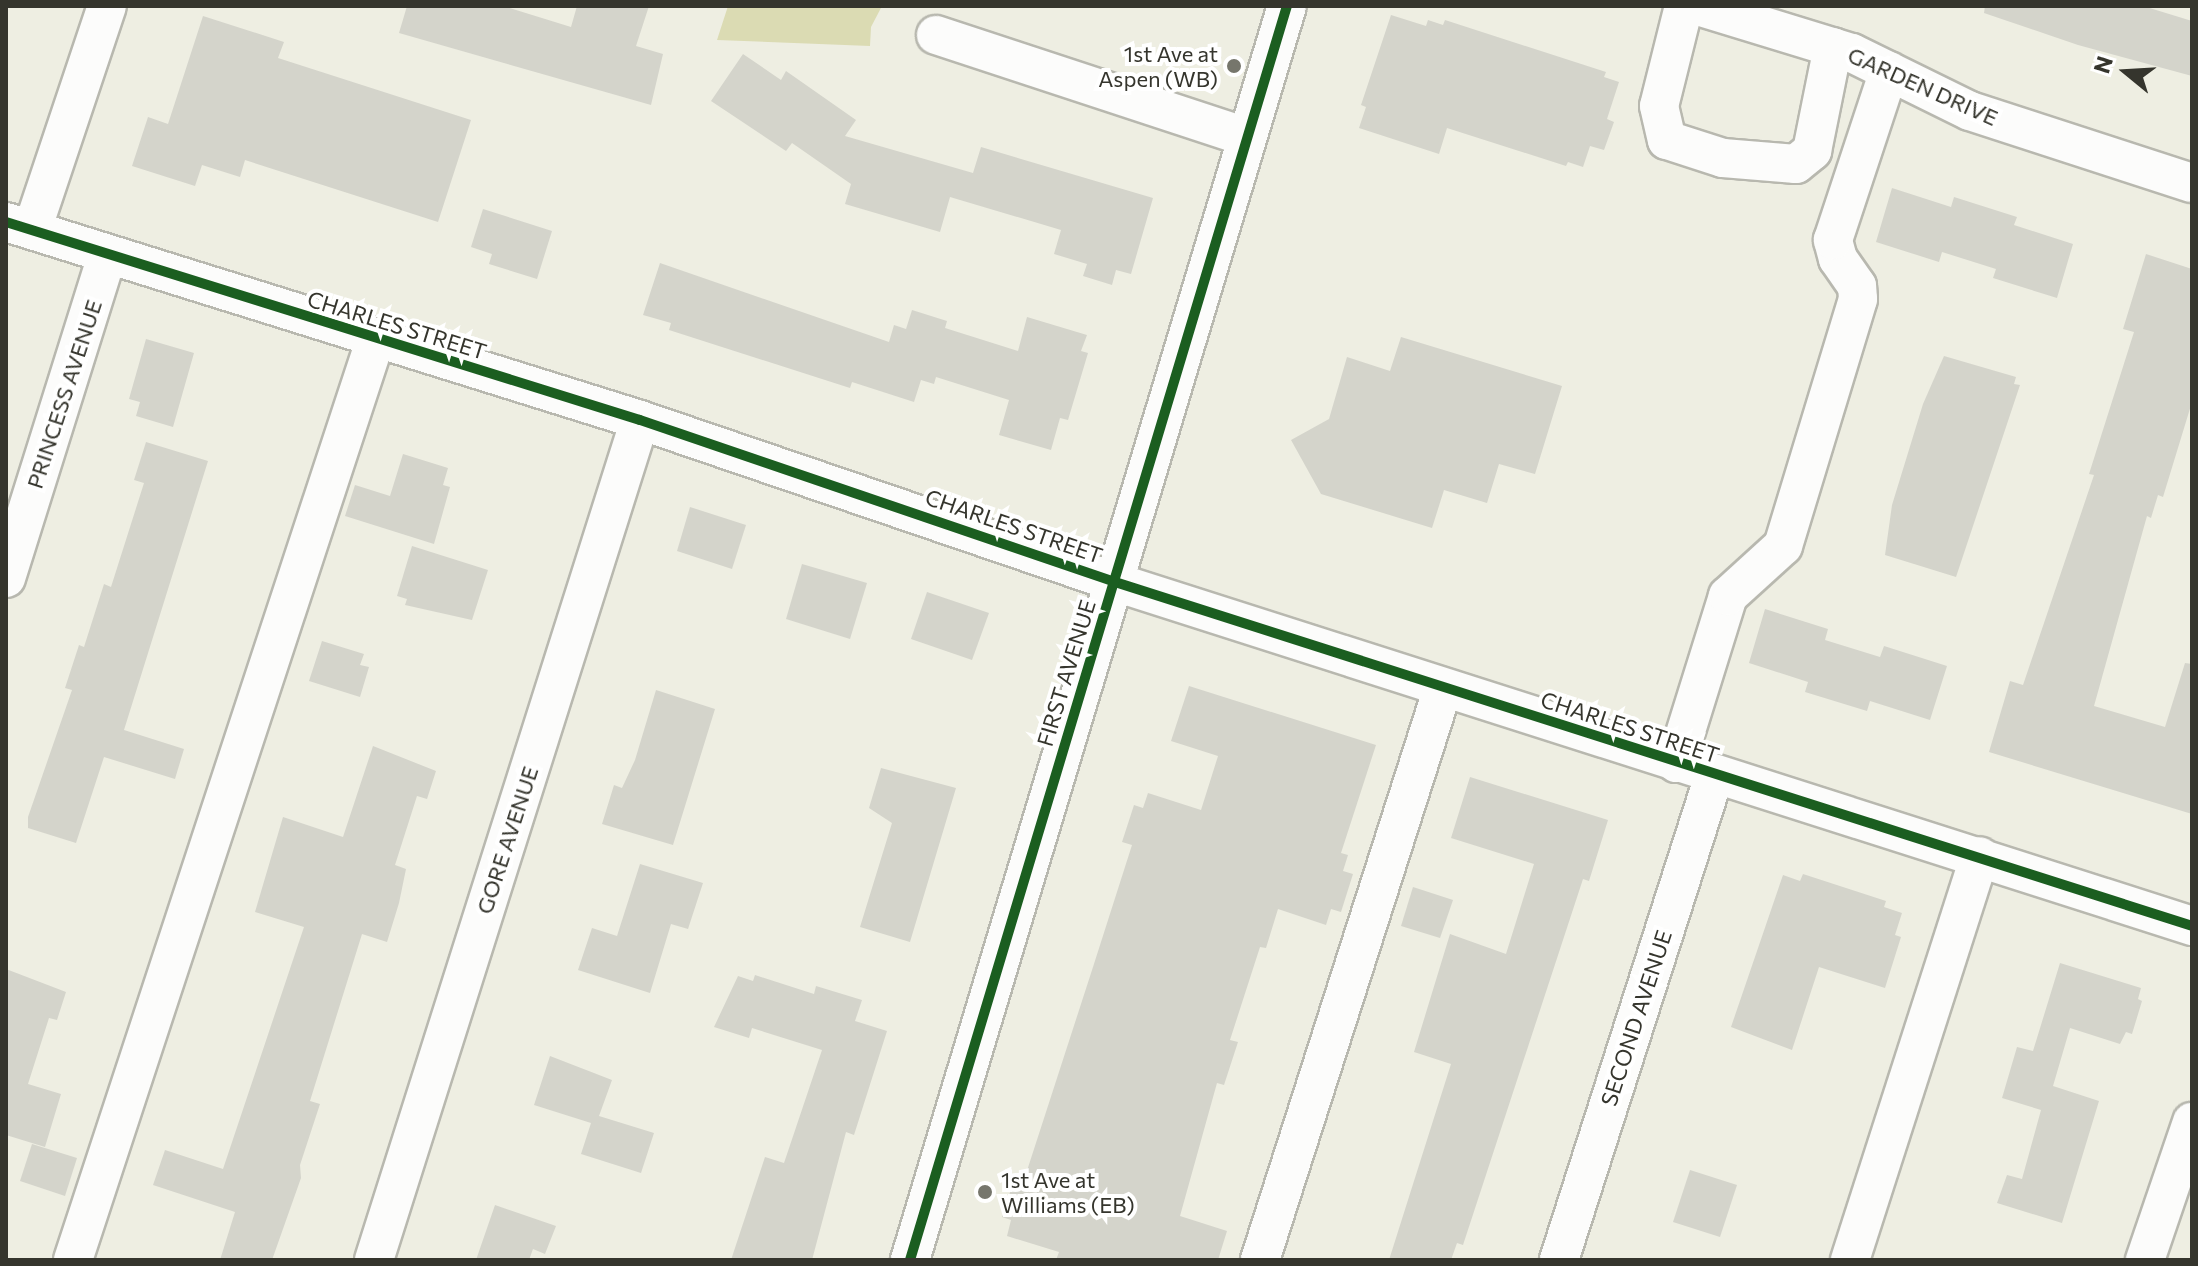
<!DOCTYPE html>
<html>
<head>
<meta charset="utf-8">
<style>
  body { margin:0 }
  #map { position:relative; width:2198px; height:1266px; overflow:hidden; background:#eeeee2; font-family:Commissioner,sans-serif }
  div>[style] { position:absolute }
  [style*='--x'] { left:calc(var(--x)*1px); top:calc(var(--y)*1px); width:calc(var(--w)*1px); rotate:calc(var(--a)*1deg) }
  .green>* { inset:0; background:#dbdbb3 }
  .building>* { inset:0; background:#d4d4cb }
  .roads { filter:drop-shadow(2px 0 #b8b8af) drop-shadow(-2px 0 #b8b8af) drop-shadow(0 2px #b8b8af) drop-shadow(0 -2px #b8b8af) }
  .minor>* { height:38px; margin:-19px; padding:0 19px; transform-origin:19px; border-radius:19px; background:#fcfcfb }
  .cycleway>* { height:10px; margin:-5px; padding:0 5px; transform-origin:5px; border-radius:5px; background:#1b5e20 }
  .dots>* { width:22px; height:22px; translate:-50% -50%; box-sizing:border-box; border:4px solid #fff; border-radius:50% }
  span { translate:-50% -50%; white-space:nowrap; text-align:center; line-height:1.15; -webkit-text-stroke:8px #fff; paint-order:stroke }
  .poi-label { font-size:22px; color:#35352d }
  .right { translate:-100% -50%; text-align:right }
  .left { translate:0 -50%; text-align:left }
  .street-label { font-size:22px; color:#35352d }
  .frame { position:absolute; inset:0; border:8px solid #35352d; pointer-events:none }
  .north { position:absolute; left:2086px; top:32px; width:80px; height:80px; -webkit-text-stroke:6px #fff; paint-order:stroke; rotate:288deg; font-size:22px; font-weight:700; line-height:32px; text-align:center; color:#35352d }
  .north::after { content:''; display:block; margin:auto; width:28px; height:36px; background:#35352d; clip-path:polygon(50% 0,100% 100%,50% 72%,0 100%) }
</style>
</head>
<body>
<div id="map">
  <div class="green">
    <div style="clip-path:polygon(728px 6px,882px 6px,871px 27px,870px 46px,717px 40px)"></div>
  </div>
  <div class="building">
    <div style="clip-path:polygon(407px 6px,503px 6px,571px 27px,577px 6px,649px 6px,636px 46px,663px 54px,651px 105px,399px 33px)"></div>
    <div style="clip-path:polygon(1985px 6px,2143px 6px,2192px 21px,2192px 76px,2078px 45px,1984px 13px)"></div>
    <div style="clip-path:polygon(1391px 15px,1426px 26px,1428px 20px,1443px 25px,1445px 20px,1606px 72px,1604px 77px,1619px 82px,1607px 119px,1614px 122px,1604px 150px,1590px 146px,1583px 167px,1568px 162px,1566px 166px,1447px 128px,1439px 154px,1359px 128px,1366px 107px,1361px 105px)"></div>
    <div style="clip-path:polygon(203px 16px,284px 42px,278px 58px,471px 120px,438px 222px,245px 160px,240px 177px,202px 165px,195px 186px,132px 166px,148px 117px,168px 124px)"></div>
    <div style="clip-path:polygon(743px 54px,781px 80px,786px 71px,856px 120px,845px 136px,973px 173px,981px 147px,1153px 198px,1131px 274px,1116px 270px,1112px 285px,1083px 276px,1087px 264px,1054px 254px,1061px 230px,950px 197px,940px 232px,845px 204px,851px 184px,792px 143px,786px 151px,711px 101px)"></div>
    <div style="clip-path:polygon(1892px 188px,1951px 207px,1954px 197px,2017px 217px,2014px 225px,2073px 244px,2057px 298px,1993px 278px,1996px 269px,1942px 252px,1939px 262px,1876px 242px)"></div>
    <div style="clip-path:polygon(483px 209px,552px 231px,537px 279px,489px 264px,492px 254px,471px 247px)"></div>
    <div style="clip-path:polygon(2146px 254px,2192px 269px,2192px 402px,2163px 497px,2158px 495px,2151px 518px,2147px 516px,2094px 706px,2165px 727px,2185px 663px,2192px 664px,2192px 814px,1989px 752px,2010px 681px,2023px 685px,2094px 475px,2089px 474px,2134px 332px,2123px 329px)"></div>
    <div style="clip-path:polygon(660px 263px,889px 342px,894px 325px,906px 329px,912px 310px,947px 321px,945px 328px,1018px 351px,1027px 317px,1087px 335px,1081px 351px,1088px 353px,1068px 420px,1060px 418px,1051px 450px,999px 435px,1009px 400px,936px 377px,934px 384px,921px 380px,914px 402px,852px 382px,850px 388px,669px 330px,671px 323px,643px 315px)"></div>
    <div style="clip-path:polygon(1401px 337px,1562px 386px,1535px 474px,1499px 464px,1487px 503px,1444px 490px,1432px 528px,1321px 494px,1291px 440px,1329px 419px,1347px 357px,1390px 371px)"></div>
    <div style="clip-path:polygon(146px 339px,194px 353px,173px 427px,136px 416px,140px 402px,129px 399px)"></div>
    <div style="clip-path:polygon(1944px 356px,2016px 377px,2014px 384px,2020px 385px,1956px 577px,1885px 555px,1892px 505px,1923px 404px)"></div>
    <div style="clip-path:polygon(146px 442px,208px 461px,124px 730px,184px 749px,175px 779px,104px 757px,76px 843px,28px 828px,28px 817px,72px 690px,65px 688px,79px 645px,84px 647px,104px 584px,111px 587px,144px 483px,134px 480px)"></div>
    <div style="clip-path:polygon(403px 454px,448px 468px,443px 485px,450px 487px,434px 544px,345px 516px,355px 485px,390px 496px)"></div>
    <div style="clip-path:polygon(690px 507px,746px 525px,732px 569px,677px 551px)"></div>
    <div style="clip-path:polygon(412px 546px,488px 570px,472px 620px,405px 605px,407px 599px,397px 596px)"></div>
    <div style="clip-path:polygon(802px 564px,867px 583px,850px 639px,786px 619px)"></div>
    <div style="clip-path:polygon(927px 592px,989px 613px,972px 660px,911px 639px)"></div>
    <div style="clip-path:polygon(1765px 609px,1828px 629px,1825px 640px,1880px 657px,1884px 646px,1947px 666px,1930px 720px,1870px 701px,1867px 711px,1805px 692px,1808px 682px,1749px 663px)"></div>
    <div style="clip-path:polygon(322px 641px,364px 654px,360px 665px,369px 667px,360px 697px,309px 681px)"></div>
    <div style="clip-path:polygon(1189px 686px,1376px 745px,1341px 853px,1348px 855px,1343px 871px,1353px 874px,1341px 912px,1331px 909px,1326px 925px,1278px 909px,1266px 948px,1260px 947px,1230px 1040px,1238px 1042px,1224px 1085px,1217px 1083px,1180px 1216px,1227px 1231px,1218px 1260px,1056px 1260px,1059px 1252px,1007px 1236px,1011px 1220px,1002px 1217px,1014px 1180px,1023px 1183px,1093px 967px,1132px 845px,1122px 842px,1134px 805px,1143px 808px,1148px 793px,1201px 810px,1218px 756px,1171px 741px)"></div>
    <div style="clip-path:polygon(656px 690px,715px 709px,673px 845px,602px 824px,614px 785px,622px 788px,635px 760px)"></div>
    <div style="clip-path:polygon(373px 746px,436px 771px,427px 799px,417px 796px,395px 865px,406px 869px,399px 903px,387px 942px,362px 934px,310px 1101px,320px 1104px,300px 1165px,301px 1178px,272px 1260px,220px 1260px,235px 1212px,153px 1185px,165px 1150px,223px 1169px,304px 927px,255px 912px,283px 817px,343px 837px)"></div>
    <div style="clip-path:polygon(881px 768px,956px 788px,910px 942px,860px 927px,892px 823px,869px 808px)"></div>
    <div style="clip-path:polygon(1470px 777px,1608px 820px,1589px 881px,1583px 879px,1463px 1245px,1457px 1243px,1451px 1260px,1389px 1260px,1451px 1064px,1414px 1052px,1450px 934px,1506px 954px,1534px 864px,1451px 838px)"></div>
    <div style="clip-path:polygon(640px 864px,703px 883px,688px 929px,671px 924px,650px 993px,578px 970px,592px 928px,617px 936px)"></div>
    <div style="clip-path:polygon(1803px 874px,1886px 901px,1884px 907px,1902px 913px,1895px 935px,1901px 937px,1885px 988px,1819px 967px,1792px 1050px,1731px 1027px,1783px 875px,1800px 881px)"></div>
    <div style="clip-path:polygon(1413px 887px,1453px 900px,1440px 938px,1401px 926px)"></div>
    <div style="clip-path:polygon(2060px 963px,2141px 988px,2138px 999px,2142px 1001px,2132px 1034px,2126px 1032px,2120px 1044px,2070px 1028px,2053px 1086px,2099px 1101px,2062px 1223px,1997px 1203px,2007px 1175px,2022px 1179px,2041px 1110px,2002px 1098px,2017px 1047px,2033px 1051px)"></div>
    <div style="clip-path:polygon(6px 969px,66px 992px,57px 1020px,49px 1018px,28px 1084px,61px 1094px,45px 1147px,6px 1135px)"></div>
    <div style="clip-path:polygon(755px 975px,814px 994px,816px 986px,862px 1000px,855px 1021px,887px 1031px,854px 1135px,846px 1132px,812px 1260px,731px 1260px,765px 1157px,784px 1163px,822px 1050px,752px 1028px,749px 1038px,714px 1027px,738px 976px,753px 981px)"></div>
    <div style="clip-path:polygon(550px 1056px,612px 1080px,599px 1116px,654px 1133px,641px 1173px,581px 1154px,591px 1123px,534px 1105px)"></div>
    <div style="clip-path:polygon(32px 1144px,77px 1158px,65px 1196px,20px 1181px)"></div>
    <div style="clip-path:polygon(1690px 1170px,1737px 1185px,1720px 1237px,1673px 1222px)"></div>
    <div style="clip-path:polygon(495px 1205px,556px 1226px,545px 1254px,533px 1249px,529px 1260px,476px 1260px)"></div>
  </div>
  <div class="roads">
    <div class="minor">
      <div style="--x:1684;--y:6;--w:103;--a:104"></div>
      <div style="--x:1659;--y:106;--w:35;--a:77"></div>
      <div style="--x:1667;--y:140;--w:59;--a:17.8"></div>
      <div style="--x:1723;--y:158;--w:73;--a:4.7"></div>
      <div style="--x:1796;--y:164;--w:21;--a:-39"></div>
      <div style="--x:1812;--y:151;--w:106;--a:-78.6"></div>
      <div style="--x:1698;--y:6;--w:161;--a:17"></div>
      <div style="--x:1852;--y:53;--w:131;--a:26.2"></div>
      <div style="--x:1970;--y:111;--w:233;--a:18"></div>
      <div style="--x:936;--y:35;--w:327;--a:18.2"></div>
      <div style="--x:6;--y:222;--w:664;--a:17.34"></div>
      <div style="--x:640;--y:420;--w:502;--a:18.83"></div>
      <div style="--x:1115;--y:582;--w:1131;--a:17.71"></div>
      <div style="--x:32;--y:230;--w:236;--a:-71.5"></div>
      <div style="--x:6;--y:578;--w:338;--a:-72.6"></div>
      <div style="--x:1676;--y:763;--w:175;--a:-72.7"></div>
      <div style="--x:1728;--y:596;--w:74;--a:-42.3"></div>
      <div style="--x:1783;--y:546;--w:258;--a:-73.1"></div>
      <div style="--x:1858;--y:299;--w:13;--a:-94"></div>
      <div style="--x:1857;--y:286;--w:33;--a:-125"></div>
      <div style="--x:1838;--y:259;--w:20;--a:-105"></div>
      <div style="--x:1833;--y:240;--w:178;--a:-71.7"></div>
      <div style="--x:73;--y:1260;--w:967;--a:-71.81"></div>
      <div style="--x:374;--y:1260;--w:881;--a:-72.43"></div>
      <div style="--x:910;--y:1260;--w:1309;--a:-73.27"></div>
      <div style="--x:1260;--y:1260;--w:601;--a:-72.26"></div>
      <div style="--x:1559;--y:1260;--w:508;--a:-72.24"></div>
      <div style="--x:1850;--y:1260;--w:424;--a:-72.2"></div>
      <div style="--x:2145;--y:1260;--w:146;--a:-71.2"></div>
    </div>
  </div>
  <div class="cycleway">
    <div style="--x:6;--y:222;--w:664;--a:17.34"></div>
    <div style="--x:640;--y:420;--w:502;--a:18.83"></div>
    <div style="--x:1115;--y:582;--w:1131;--a:17.71"></div>
    <div style="--x:910;--y:1260;--w:1309;--a:-73.27"></div>
  </div>
  <div class="dots">
    <div style="left:1234px;top:66px;background:#76766c"></div>
    <div style="left:985px;top:1192px;background:#76766c"></div>
  </div>
  <div class="poi-label">
    <span class="right" style="left:1218px;top:66px">1st Ave at<br>Aspen (WB)</span>
    <span class="left" style="left:1001px;top:1192px">1st Ave at<br>Williams (EB)</span>
  </div>
  <div class="street-label">
    <span style="left:1923px;top:86px;rotate:24deg">GARDEN DRIVE</span>
    <span style="left:397px;top:325px;rotate:17deg">CHARLES STREET</span>
    <span style="left:64px;top:394px;rotate:-72deg">PRINCESS AVENUE</span>
    <span style="left:1014px;top:526px;rotate:19deg">CHARLES STREET</span>
    <span style="left:1066px;top:673px;rotate:-73deg">FIRST AVENUE</span>
    <span style="left:1630px;top:727px;rotate:18deg">CHARLES STREET</span>
    <span style="left:507px;top:840px;rotate:-72deg">GORE AVENUE</span>
    <span style="left:1636px;top:1018px;rotate:-72deg">SECOND AVENUE</span>
  </div>
  <div class="frame"></div>
  <div class="north">N</div>
</div>
</body>
</html>
